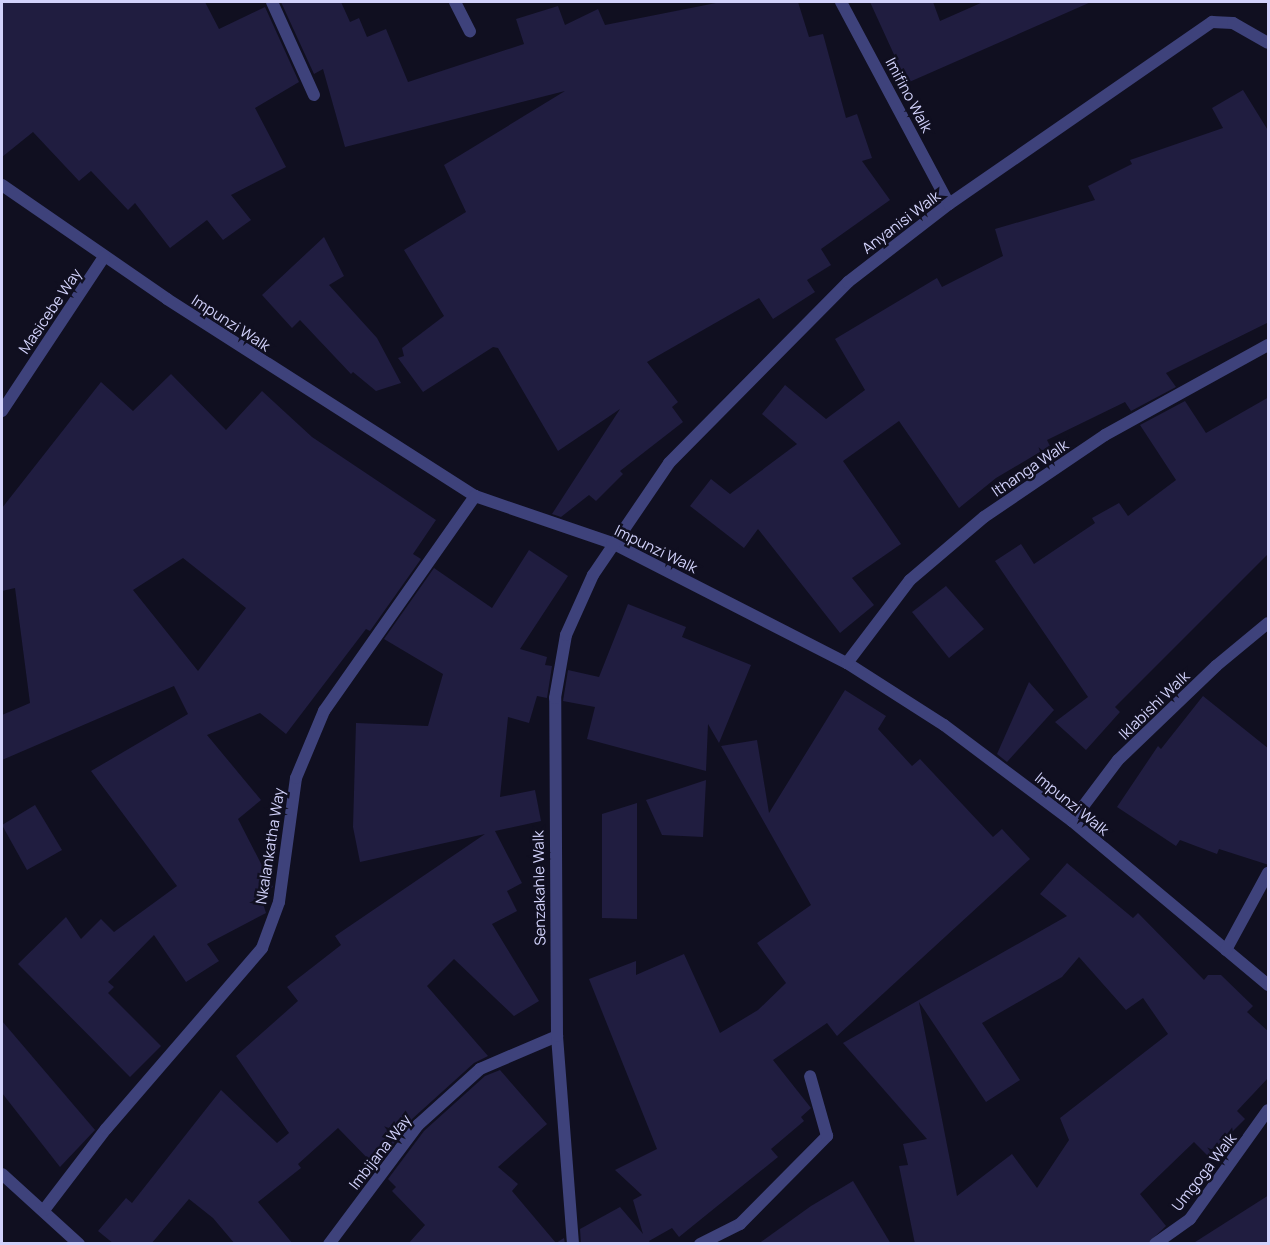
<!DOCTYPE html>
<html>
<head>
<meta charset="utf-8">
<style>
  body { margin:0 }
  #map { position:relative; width:1270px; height:1245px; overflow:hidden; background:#100f20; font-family:Manrope,sans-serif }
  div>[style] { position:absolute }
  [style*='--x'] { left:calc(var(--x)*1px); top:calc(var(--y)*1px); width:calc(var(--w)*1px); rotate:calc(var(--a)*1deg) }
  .building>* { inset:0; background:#201d40 }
  .street>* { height:12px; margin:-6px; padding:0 6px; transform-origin:6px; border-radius:6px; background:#3e427b }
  span { translate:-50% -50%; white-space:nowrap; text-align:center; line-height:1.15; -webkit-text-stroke:5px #100f20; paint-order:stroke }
  .street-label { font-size:15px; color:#d2d2fb }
  .frame { position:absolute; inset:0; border:3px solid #d2d2fb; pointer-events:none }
</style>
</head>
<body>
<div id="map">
  <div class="building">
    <div style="clip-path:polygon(2px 2px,205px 2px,219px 29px,265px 7px,299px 82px,255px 108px,286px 167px,231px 195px,251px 220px,223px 240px,207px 220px,170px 248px,135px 203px,128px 210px,91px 171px,79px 181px,33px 132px,2px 157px)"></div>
    <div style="clip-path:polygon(281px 2px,341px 2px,350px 22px,359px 18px,367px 37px,386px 29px,408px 82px,524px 44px,516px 19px,558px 6px,565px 25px,598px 9px,605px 25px,721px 2px,798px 2px,809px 37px,823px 34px,846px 118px,857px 114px,872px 158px,862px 161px,890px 200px,821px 249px,831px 265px,807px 280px,815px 292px,773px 319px,759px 298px,647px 362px,678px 402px,672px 407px,683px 422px,620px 471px,623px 474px,596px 501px,589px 495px,561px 517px,552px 514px,620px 409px,558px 451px,498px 348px,493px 347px,423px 392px,398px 358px,404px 356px,402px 348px,444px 316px,404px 250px,466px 212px,444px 165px,565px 91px,345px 147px,323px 69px,314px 74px)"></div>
    <div style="clip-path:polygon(870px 2px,933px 2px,940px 21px,983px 2px,1091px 2px,907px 83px)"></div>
    <div style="clip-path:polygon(1243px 90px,1269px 132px,1269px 322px,1166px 373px,1176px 387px,1131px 411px,1125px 402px,1047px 440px,1050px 446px,996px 478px,959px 508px,899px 421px,843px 461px,901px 544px,852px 578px,874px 605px,840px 633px,758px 529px,744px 548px,690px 506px,711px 479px,730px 494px,797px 444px,762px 414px,785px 385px,826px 419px,865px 390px,835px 339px,937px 278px,942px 287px,1003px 256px,995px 229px,1095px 200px,1088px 186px,1132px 164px,1130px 160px,1223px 128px,1212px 108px)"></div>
    <div style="clip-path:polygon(324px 237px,344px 276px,329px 285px,377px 338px,401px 383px,376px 391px,353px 372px,351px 374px,300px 320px,292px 328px,262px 295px)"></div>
    <div style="clip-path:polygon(evenodd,171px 374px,226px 430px,262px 391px,312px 437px,436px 520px,413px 554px,421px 559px,370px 631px,366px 629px,286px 734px,260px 713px,207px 735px,261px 800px,238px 819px,273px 887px,260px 894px,266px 913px,207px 944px,219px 961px,186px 982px,154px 935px,108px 982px,114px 987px,108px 993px,161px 1046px,130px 1077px,18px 964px,66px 917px,81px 939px,101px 919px,114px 932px,177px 886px,91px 771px,188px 714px,174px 686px,2px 760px,2px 715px,30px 703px,15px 588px,2px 591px,2px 508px,101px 382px,133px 411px,171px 374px,183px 558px,246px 608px,198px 671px,133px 590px,183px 558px)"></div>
    <div style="clip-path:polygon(1269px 397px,1269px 553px,1115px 707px,1120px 712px,1086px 750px,1055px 722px,1088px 697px,995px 561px,1021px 544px,1034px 564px,1095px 523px,1092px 518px,1119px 503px,1128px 516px,1176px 480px,1140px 425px,1185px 401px,1206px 433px)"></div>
    <div style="clip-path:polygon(529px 550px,568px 576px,520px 649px,547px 657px,545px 665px,552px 666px,547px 698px,537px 696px,529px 723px,508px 717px,500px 797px,535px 790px,541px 821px,495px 831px,522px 883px,507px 891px,517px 911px,492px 924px,539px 1001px,514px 1016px,454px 959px,427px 986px,488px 1056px,474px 1063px,412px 1119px,376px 1167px,338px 1128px,298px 1164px,301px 1168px,258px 1202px,293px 1244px,235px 1244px,213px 1218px,189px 1199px,151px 1244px,114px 1244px,98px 1231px,126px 1198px,132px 1203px,221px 1090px,277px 1143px,289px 1133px,236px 1056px,298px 1001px,287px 987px,341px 945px,335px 936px,485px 834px,360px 862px,353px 827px,356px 723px,428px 726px,443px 674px,384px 639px,434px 568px,492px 608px)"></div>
    <div style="clip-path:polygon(946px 586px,984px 629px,949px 658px,912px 612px)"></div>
    <div style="clip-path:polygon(628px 604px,686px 627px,682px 637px,751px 665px,719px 743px,708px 724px,706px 771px,587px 739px,595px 707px,563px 701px,568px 670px,599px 677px)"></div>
    <div style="clip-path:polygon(1029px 682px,1054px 710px,1007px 762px,997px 754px)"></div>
    <div style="clip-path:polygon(845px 690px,886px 716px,878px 729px,912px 766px,920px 759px,993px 837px,1002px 829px,1030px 859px,837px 1036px,827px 1023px,773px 1060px,811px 1108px,801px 1117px,804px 1121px,771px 1149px,778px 1157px,679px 1237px,672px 1228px,649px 1241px,651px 1244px,581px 1244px,580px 1229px,620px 1207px,643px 1234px,633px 1200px,642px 1195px,615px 1170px,657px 1149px,589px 979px,636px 961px,636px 975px,684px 954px,720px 1033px,758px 1010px,786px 983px,757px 943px,811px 905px,721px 746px,757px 740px,769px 813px)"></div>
    <div style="clip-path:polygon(1203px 696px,1269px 749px,1269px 865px,1219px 849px,1217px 854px,1180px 840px,1176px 846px,1117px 807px,1158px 746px,1161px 749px)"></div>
    <div style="clip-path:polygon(706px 780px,703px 837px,662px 835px,646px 800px)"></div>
    <div style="clip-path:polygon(637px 803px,637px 919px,602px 918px,602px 814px)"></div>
    <div style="clip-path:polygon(35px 805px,62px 850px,27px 870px,2px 825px)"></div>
    <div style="clip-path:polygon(evenodd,1067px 863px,1133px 918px,1138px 913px,1204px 980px,1208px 975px,1221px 975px,1253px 1006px,1247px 1012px,1269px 1032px,1269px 1077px,1237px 1111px,1245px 1119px,1208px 1156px,1194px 1142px,1140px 1194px,1166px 1226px,1147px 1244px,915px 1244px,899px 1166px,908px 1165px,903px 1144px,927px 1139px,843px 1043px,1067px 916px,1040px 894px,1067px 863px,1079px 957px,1126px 1010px,1143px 998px,1168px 1034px,1060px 1118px,1069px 1140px,1037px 1188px,1012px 1154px,957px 1196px,919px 1002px,986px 1102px,1020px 1080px,982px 1023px,1062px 977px,1079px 957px)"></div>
    <div style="clip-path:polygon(2px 1021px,95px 1130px,60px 1167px,2px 1093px)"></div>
    <div style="clip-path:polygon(500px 1070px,547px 1124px,498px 1167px,518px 1184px,512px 1191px,556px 1243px,564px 1238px,565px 1244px,408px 1244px,425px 1225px,392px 1191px,396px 1187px,388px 1179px,424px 1131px,485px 1076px)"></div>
    <div style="clip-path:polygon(853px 1181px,891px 1244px,758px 1244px,811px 1206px)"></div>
    <div style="clip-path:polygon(1269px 1195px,1269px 1244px,1192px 1244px)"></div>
  </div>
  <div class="street">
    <div style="--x:272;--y:2;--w:102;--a:65.7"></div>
    <div style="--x:455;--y:2;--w:33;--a:63"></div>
    <div style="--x:841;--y:2;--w:229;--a:61.9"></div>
    <div style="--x:2;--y:185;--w:201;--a:34.6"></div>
    <div style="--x:167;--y:299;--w:366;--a:32.6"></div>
    <div style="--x:475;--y:496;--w:145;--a:18.9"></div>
    <div style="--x:612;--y:543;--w:264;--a:27.1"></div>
    <div style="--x:847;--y:663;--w:115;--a:32.6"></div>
    <div style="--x:944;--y:725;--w:160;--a:36.9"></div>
    <div style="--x:1072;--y:821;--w:256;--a:39.9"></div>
    <div style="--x:2;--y:411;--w:185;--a:-56.5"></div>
    <div style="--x:847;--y:663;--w:104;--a:-52.8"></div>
    <div style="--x:910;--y:580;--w:97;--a:-40.4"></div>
    <div style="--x:984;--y:517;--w:146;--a:-34.1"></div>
    <div style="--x:1105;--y:435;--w:186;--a:-28.9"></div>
    <div style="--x:1072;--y:821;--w:76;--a:-53"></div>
    <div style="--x:1118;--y:760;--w:136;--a:-43.8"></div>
    <div style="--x:1216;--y:666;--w:67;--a:-39.6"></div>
    <div style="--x:1226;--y:950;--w:88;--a:-61.4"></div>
    <div style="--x:2;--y:1174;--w:104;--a:42.3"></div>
    <div style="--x:44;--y:1210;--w:102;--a:-52.6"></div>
    <div style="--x:106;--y:1129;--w:239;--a:-49.2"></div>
    <div style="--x:262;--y:948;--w:49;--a:-69.7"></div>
    <div style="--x:279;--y:902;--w:125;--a:-82.2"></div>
    <div style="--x:296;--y:778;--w:73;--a:-67.3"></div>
    <div style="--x:324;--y:711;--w:263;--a:-54.9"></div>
    <div style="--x:329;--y:1244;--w:149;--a:-53.2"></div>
    <div style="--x:418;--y:1125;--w:84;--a:-42.1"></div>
    <div style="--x:480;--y:1069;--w:84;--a:-23.2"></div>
    <div style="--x:573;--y:1244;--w:209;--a:-94.4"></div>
    <div style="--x:557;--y:1036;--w:338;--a:-90.3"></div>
    <div style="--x:555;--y:698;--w:64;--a:-80.1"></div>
    <div style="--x:566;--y:635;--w:66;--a:-65.8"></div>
    <div style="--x:593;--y:575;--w:135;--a:-55.8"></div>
    <div style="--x:669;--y:463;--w:255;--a:-45.3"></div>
    <div style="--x:848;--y:282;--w:128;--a:-37.7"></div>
    <div style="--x:949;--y:204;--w:320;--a:-34.7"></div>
    <div style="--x:1212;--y:22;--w:21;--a:3"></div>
    <div style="--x:1233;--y:23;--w:40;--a:29.7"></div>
    <div style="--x:700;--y:1244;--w:45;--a:-26.6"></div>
    <div style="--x:740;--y:1224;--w:124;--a:-45.3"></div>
    <div style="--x:827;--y:1136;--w:62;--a:-105.8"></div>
    <div style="--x:1155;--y:1244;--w:43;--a:-35.5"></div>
    <div style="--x:1190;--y:1219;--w:134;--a:-54.4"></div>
  </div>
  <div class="street-label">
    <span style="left:909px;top:95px;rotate:62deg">Imifino Walk</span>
    <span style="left:901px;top:222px;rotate:-37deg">Anyanisi Walk</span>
    <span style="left:50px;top:311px;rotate:-56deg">Masicebe Way</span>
    <span style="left:231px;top:323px;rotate:33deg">Impunzi Walk</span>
    <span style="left:1030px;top:468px;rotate:-34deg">Ithanga Walk</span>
    <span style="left:656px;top:549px;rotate:26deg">Impunzi Walk</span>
    <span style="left:1154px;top:705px;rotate:-44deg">Iklabishi Walk</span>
    <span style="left:1072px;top:804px;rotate:39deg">Impunzi Walk</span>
    <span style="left:270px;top:846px;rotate:-81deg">Nkalankatha Way</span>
    <span style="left:539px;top:888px;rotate:-91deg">Senzakahle Walk</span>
    <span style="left:380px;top:1152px;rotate:-52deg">Imbijana Way</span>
    <span style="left:1204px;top:1172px;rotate:-52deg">Umgoga Walk</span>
  </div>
  <div class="frame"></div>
</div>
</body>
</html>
